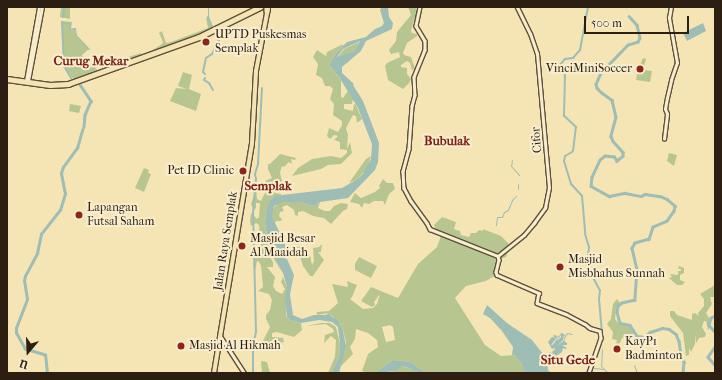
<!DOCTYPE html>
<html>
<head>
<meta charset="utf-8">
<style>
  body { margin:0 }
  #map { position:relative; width:722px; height:380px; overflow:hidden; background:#f5e5b5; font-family:"IM FELL French Canon",serif }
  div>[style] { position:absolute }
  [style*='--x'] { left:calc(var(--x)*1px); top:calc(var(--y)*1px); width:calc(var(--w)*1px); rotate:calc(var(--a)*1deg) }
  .green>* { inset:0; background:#b7c691 }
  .water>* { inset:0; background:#9ebdb5 }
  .stream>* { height:1px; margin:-0.5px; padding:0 0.5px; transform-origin:0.5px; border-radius:0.5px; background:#9ebdb5 }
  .canal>* { height:2px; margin:-1px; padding:0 1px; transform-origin:1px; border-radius:1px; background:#9ebdb5 }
  .river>* { height:2.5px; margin:-1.25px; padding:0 1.25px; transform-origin:1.25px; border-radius:1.25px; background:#9ebdb5 }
  .roads { filter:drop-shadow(1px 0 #5e503b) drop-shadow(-1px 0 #5e503b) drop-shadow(0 1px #5e503b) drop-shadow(0 -1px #5e503b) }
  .tertiary>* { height:2.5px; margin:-1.25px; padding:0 1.25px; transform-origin:1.25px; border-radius:1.25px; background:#f8eecf }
  .secondary>* { height:3px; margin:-1.5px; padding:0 1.5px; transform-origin:1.5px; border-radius:1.5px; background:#f8eecf }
  .primary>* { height:4px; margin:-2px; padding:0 2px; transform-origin:2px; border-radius:2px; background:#f5e5b5 }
  .trunk>* { height:4.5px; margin:-2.25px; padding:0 2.25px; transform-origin:2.25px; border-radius:2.25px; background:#f5e5b5 }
  .dots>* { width:11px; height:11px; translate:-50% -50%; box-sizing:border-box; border:2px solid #f8eecf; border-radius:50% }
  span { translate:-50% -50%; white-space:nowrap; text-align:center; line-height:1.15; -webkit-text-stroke:4px #f8eecf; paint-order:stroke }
  .poi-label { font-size:12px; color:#2c1f12 }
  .left { translate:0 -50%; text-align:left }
  .right { translate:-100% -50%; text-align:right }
  .street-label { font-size:12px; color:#2c1f12 }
  .neighbourhood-label { font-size:13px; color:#7a1f14; font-weight:700 }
  .frame { position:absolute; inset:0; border:8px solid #2c1f12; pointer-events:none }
  .north { position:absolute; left:8px; top:332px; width:40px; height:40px; -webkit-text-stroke:3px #f8eecf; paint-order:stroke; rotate:199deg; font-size:11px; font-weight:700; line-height:16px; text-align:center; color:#2c1f12 }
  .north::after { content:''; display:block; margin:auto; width:14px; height:18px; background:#2c1f12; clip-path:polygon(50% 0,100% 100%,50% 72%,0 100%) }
  .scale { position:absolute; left:584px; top:16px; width:105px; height:18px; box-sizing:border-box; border:2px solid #2c1f12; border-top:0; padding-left:5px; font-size:12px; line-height:14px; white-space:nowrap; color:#2c1f12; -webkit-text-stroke:3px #f8eecf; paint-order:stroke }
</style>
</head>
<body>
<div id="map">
  <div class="green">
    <div style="clip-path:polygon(39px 7px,42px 7px,28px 80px,44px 83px,62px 82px,74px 80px,64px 66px,62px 21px,72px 22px,71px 29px,75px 28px,76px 35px,89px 49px,82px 55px,85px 63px,94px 66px,98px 71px,122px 63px,122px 59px,141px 53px,143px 56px,162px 44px,163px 42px,159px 33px,162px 31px,166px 43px,171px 42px,208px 28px,206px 18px,208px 17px,212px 28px,209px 30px,210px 32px,199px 37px,69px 84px,50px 85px,27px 83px,28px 80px,26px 80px,26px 82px,7px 79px,7px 77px,26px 80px)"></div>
    <div style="clip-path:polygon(61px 7px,70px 7px,70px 19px,60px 17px)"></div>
    <div style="clip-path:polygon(408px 7px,417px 7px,416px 11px,419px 12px,417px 18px,414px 19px,411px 31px,412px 33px,417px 34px,417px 36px,407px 43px,403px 53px,404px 55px,411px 57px,415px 69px,412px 70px,410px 63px,407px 61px,401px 65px,401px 67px,407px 68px,407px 74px,411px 79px,409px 83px,403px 89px,388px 80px,385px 66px,387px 63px,400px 57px,399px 52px,391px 54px,389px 50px,396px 41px,397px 32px,411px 15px)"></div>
    <div style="clip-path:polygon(359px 42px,354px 51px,337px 58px,344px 49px)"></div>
    <div style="clip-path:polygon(341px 45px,344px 45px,336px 53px,329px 65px,341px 80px,341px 97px,343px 98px,348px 91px,353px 99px,352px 104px,344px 104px,344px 109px,353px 111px,354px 104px,356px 105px,362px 119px,357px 123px,356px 116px,353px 115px,346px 128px,348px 135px,347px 149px,350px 142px,352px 153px,341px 164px,328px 165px,321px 169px,292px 176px,298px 168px,312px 159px,331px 156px,341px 158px,347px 153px,347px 150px,340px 149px,340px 142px,334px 140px,338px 136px,334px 135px,330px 139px,327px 136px,329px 128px,338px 132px,342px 125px,342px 121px,333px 115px,334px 104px,330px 99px,333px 89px,330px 86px,325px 86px,322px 78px,316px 75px,318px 64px,313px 57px,317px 50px,326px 56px,327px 52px)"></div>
    <div style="clip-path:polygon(643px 58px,646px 59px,643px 70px,652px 71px,650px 82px,636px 80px,638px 68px,639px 68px)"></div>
    <div style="clip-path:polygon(183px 72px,192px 75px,189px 89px,201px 94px,196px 111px,170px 101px,176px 88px,187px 89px,178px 86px)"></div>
    <div style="clip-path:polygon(70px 104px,81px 106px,79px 113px,69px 111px)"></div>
    <div style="clip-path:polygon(669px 153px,677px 155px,674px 166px,667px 161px)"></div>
    <div style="clip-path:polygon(280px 154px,296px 158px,295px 160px,291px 159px,292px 164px,289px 162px,284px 167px,282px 166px,280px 173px,282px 181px,274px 186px,275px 193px,281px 194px,281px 196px,274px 196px,269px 201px,267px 208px,265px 223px,269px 247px,281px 269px,282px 272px,272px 256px,270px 257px,273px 262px,273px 267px,267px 267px,275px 277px,273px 286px,276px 291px,282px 294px,285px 289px,281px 282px,283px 277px,287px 287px,286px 316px,290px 320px,301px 323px,302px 330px,294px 337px,277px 332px,272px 333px,272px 337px,283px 338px,284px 342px,261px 348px,263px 341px,270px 327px,266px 319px,266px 315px,270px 310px,272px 300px,269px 294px,258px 291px,263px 287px,261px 266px,259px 262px,257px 261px,255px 271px,253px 264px,256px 257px,261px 256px,261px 249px,259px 225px,256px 223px,251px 226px,250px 221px,251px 213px,257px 219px,259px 217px,260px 203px,256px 203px,256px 208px,254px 210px,251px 204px,254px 195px,252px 186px,256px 188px,257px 199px,261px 201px,267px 189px,265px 181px,272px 178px,268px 169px,268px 164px,270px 164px)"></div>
    <div style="clip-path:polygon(371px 156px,366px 173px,363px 173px,356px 180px,349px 183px,366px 159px)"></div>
    <div style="clip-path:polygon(144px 168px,149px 170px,148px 173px,151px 174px,144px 192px,135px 188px)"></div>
    <div style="clip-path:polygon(383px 179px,387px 183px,393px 183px,395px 189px,389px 194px,385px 205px,383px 201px,374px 201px,369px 204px,364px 203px,362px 208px,359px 204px,350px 202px,355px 193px,361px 198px,375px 192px,380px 188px,379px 186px)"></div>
    <div style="clip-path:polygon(280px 202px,300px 202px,313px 206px,320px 202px,318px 208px,325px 211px,330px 211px,334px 206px,341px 203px,348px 204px,347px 209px,343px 211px,331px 224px,324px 218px,313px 216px,303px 211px,298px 212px,298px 216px,295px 215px,294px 210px,287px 205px,282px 207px,284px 211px,280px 212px,279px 216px,282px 219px,281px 221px,276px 221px,275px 223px,271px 220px,272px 209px)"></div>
    <div style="clip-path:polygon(evenodd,442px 217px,456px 222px,454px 229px,460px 231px,461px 235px,469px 237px,471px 233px,476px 233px,479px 230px,483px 231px,483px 229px,501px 236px,512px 247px,508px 251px,506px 257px,500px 259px,496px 275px,486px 281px,466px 286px,455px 298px,485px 345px,501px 356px,514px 355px,523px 365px,525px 373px,426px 373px,411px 362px,393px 360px,375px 373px,368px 373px,362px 371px,368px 354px,378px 347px,377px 340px,368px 333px,356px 329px,355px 339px,350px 347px,353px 354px,340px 367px,346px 342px,342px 326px,329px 313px,317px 315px,317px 312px,329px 311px,338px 303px,332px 284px,348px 287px,347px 281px,357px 285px,352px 297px,350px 299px,363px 309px,373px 308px,377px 304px,380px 294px,374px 302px,375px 305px,372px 307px,361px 301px,371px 287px,398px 298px,418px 264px,437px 247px,442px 233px,436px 230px,434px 225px,442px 217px,390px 325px,393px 327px,395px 340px,386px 342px,382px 327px,390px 325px)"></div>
    <div style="clip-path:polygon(322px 244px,321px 252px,318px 252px,324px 260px,313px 276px,310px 276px,303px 266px,297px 247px,302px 247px,310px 255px,312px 265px,314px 261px,313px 248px,319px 247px)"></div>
    <div style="clip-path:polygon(359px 257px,377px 266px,371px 278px,355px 270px,355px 264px)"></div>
    <div style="clip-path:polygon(679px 266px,684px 268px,684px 273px,680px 275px,680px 280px,685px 282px,682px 285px,677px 285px,669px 278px,672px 277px,670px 274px,678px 275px,678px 271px,681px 271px,681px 269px,678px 269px)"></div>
    <div style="clip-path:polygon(715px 285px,715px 297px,710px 297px,712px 304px,706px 313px,709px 318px,709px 329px,708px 330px,706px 321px,704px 321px,702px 327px,706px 334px,705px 337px,699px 338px,696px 343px,696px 334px,695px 344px,691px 352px,689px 348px,689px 355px,686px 356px,683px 333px,670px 316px,670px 311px,674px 311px,677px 315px,692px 320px,692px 314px,695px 313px,699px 316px,698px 313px,704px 306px,704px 299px,700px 294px)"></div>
    <div style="clip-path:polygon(617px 299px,620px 303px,616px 308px,615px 319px,619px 324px,631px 327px,635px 339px,627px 336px,622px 338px,620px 343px,616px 344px,617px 340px,612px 339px,613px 332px,607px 324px,611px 319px,613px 304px)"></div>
    <div style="clip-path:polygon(321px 323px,330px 323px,336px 327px,340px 344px,339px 357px,332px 373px,328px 373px,335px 357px,336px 340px,331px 336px,324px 343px,325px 335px,334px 332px,333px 329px,326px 324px,306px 326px)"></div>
    <div style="clip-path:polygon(261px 361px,267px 362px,270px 373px,262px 373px)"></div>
    <div style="clip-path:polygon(402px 366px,417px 371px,421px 373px,384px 373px,396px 371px)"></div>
  </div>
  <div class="water">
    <div style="clip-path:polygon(evenodd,382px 7px,388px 7px,389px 17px,393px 23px,392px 29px,366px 41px,361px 51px,342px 67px,342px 73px,354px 84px,353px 85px,363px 101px,379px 143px,378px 162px,375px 170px,348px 198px,320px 202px,313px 206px,300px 202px,283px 202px,274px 206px,273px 209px,272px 217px,284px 241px,287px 254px,284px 258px,287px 259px,294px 275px,290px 294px,293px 315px,302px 319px,314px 315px,326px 315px,329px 313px,332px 317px,339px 321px,340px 325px,342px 326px,346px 346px,339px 373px,332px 373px,339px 357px,340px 344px,338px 327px,332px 322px,319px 320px,301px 323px,290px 320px,287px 317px,285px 297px,287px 287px,283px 273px,269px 247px,265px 223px,267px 207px,269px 201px,274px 196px,342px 188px,356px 180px,363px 174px,371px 159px,372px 144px,358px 108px,339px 77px,329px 65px,336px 53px,347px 42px,366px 37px,375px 29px,382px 26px,384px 23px,380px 10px,382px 7px,360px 41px,354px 51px,337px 57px,343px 49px,360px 41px)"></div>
    <div style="clip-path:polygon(703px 23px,706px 31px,687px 41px,683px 33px)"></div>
    <div style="clip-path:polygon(487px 305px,507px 323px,532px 340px,547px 359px,548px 370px,551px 373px,525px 373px,522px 364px,514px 355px,512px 355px,513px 347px,502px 331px,490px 318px,483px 314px)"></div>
    <div style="clip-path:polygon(561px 333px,564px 335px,563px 340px,557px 346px,564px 341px,567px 343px,567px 345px,562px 345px,567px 348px,565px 349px,563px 348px,562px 352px,553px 358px,549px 358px,547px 355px,550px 352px,554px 355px,552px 352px,557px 347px,552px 349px,548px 342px,552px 337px,556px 338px,553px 336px,554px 335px,558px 336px,551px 345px,553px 345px,561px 337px)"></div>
    <div style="clip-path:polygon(393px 360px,411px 362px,426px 373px,421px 373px,403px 366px,396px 371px,375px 373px)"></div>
  </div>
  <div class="stream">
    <div style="--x:208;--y:17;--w:10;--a:-90"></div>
    <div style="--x:62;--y:23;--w:7;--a:0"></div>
    <div style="--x:69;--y:23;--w:6;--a:81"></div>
    <div style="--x:70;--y:29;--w:5;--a:-11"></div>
    <div style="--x:75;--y:28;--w:7;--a:82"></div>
    <div style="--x:76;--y:35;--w:19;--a:47"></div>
    <div style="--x:512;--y:160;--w:6;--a:99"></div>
    <div style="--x:511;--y:166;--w:12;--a:48"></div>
    <div style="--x:518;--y:184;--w:5;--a:90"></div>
    <div style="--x:496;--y:225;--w:8;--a:-83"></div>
    <div style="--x:497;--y:217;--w:5;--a:0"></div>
    <div style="--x:502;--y:217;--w:5;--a:-68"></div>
    <div style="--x:504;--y:212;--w:4;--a:-27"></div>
    <div style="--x:508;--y:210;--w:11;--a:-68"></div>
    <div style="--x:512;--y:200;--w:6;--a:-45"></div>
    <div style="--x:564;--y:338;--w:6;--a:-59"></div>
    <div style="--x:567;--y:333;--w:5;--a:11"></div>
    <div style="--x:557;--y:340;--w:7;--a:135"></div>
    <div style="--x:552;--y:345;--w:4;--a:45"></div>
    <div style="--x:555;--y:348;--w:11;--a:-41"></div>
    <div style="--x:563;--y:341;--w:2;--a:-63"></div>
    <div style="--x:555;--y:341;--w:10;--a:-53"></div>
    <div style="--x:561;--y:333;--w:4;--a:27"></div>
    <div style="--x:602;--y:349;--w:17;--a:93"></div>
    <div style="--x:601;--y:366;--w:10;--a:45"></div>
    <div style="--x:634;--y:365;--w:9;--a:69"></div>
    <div style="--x:594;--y:368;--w:9;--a:6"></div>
  </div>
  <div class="canal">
    <div style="--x:63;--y:17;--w:10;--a:-84"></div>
    <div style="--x:208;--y:17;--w:11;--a:68"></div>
    <div style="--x:62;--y:22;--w:44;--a:87.4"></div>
    <div style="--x:64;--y:66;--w:14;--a:60"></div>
    <div style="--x:205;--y:74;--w:3;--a:-135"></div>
    <div style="--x:203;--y:72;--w:14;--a:-78"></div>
    <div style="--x:206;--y:58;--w:7;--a:-34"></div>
    <div style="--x:212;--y:54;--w:15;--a:-62"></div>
    <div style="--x:219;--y:41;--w:10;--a:-119"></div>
    <div style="--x:205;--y:78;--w:2;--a:117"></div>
    <div style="--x:204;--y:80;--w:6;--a:31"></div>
    <div style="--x:209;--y:83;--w:8;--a:60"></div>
    <div style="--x:573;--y:151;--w:24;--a:-83"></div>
    <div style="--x:576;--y:127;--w:16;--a:-137"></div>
    <div style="--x:564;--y:116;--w:41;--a:-88.6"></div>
    <div style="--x:565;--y:75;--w:11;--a:-124"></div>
    <div style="--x:559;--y:66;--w:9;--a:-49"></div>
    <div style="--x:565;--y:59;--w:8;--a:-7"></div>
    <div style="--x:573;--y:58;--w:11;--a:-49"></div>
    <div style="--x:580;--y:50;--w:44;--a:-79.5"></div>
    <div style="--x:572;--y:152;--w:8;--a:150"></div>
    <div style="--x:565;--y:156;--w:5;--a:101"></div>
    <div style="--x:564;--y:161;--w:24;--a:73"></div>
    <div style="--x:571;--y:184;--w:16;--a:47"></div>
    <div style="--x:582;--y:196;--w:37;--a:85"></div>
    <div style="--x:585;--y:234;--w:14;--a:73"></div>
    <div style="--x:589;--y:247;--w:18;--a:96"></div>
    <div style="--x:588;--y:268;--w:24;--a:62"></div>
    <div style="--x:600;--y:290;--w:9;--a:96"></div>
    <div style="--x:599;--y:299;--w:34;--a:85"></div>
    <div style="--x:253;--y:373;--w:28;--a:-90"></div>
    <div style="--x:253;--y:345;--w:13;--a:-77"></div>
    <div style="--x:256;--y:332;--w:119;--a:-91.4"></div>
    <div style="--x:253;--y:213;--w:34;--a:-85"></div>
    <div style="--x:256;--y:179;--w:5;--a:-101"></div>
    <div style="--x:255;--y:174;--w:10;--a:-73"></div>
    <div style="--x:258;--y:164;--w:76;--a:-87"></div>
  </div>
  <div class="river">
    <div style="--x:629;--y:16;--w:12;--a:48"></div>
    <div style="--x:637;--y:25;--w:13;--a:77"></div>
    <div style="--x:640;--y:38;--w:4;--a:117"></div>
    <div style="--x:638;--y:42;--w:10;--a:163"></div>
    <div style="--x:628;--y:45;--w:30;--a:134"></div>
    <div style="--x:607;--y:67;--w:8;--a:135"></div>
    <div style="--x:601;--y:73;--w:12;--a:114"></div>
    <div style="--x:596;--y:84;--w:4;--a:76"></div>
    <div style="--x:597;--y:88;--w:6;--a:45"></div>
    <div style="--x:601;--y:92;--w:14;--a:36"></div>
    <div style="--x:612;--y:100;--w:17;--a:77"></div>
    <div style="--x:616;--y:117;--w:20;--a:105"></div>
    <div style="--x:611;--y:136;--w:5;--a:68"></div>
    <div style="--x:613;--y:141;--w:15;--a:48"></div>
    <div style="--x:623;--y:152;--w:4;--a:90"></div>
    <div style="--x:623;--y:156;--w:8;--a:140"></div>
    <div style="--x:617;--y:161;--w:5;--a:-127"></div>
    <div style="--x:614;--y:157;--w:9;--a:-174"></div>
    <div style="--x:605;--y:156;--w:6;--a:141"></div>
    <div style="--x:600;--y:160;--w:19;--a:115"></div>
    <div style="--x:592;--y:177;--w:9;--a:96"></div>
    <div style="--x:591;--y:186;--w:21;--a:29"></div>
    <div style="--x:609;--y:196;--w:16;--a:-11"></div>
    <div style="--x:625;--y:193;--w:16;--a:11"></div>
    <div style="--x:641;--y:196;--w:4;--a:-27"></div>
    <div style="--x:645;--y:194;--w:15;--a:8"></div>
    <div style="--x:660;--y:196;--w:8;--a:23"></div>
    <div style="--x:667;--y:199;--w:11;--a:41"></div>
    <div style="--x:675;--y:206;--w:5;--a:101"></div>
    <div style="--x:674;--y:211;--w:12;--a:125"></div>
    <div style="--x:667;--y:221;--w:15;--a:157"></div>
    <div style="--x:653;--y:227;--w:13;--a:108"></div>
    <div style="--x:649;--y:239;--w:15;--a:164"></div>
    <div style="--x:635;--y:243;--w:6;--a:121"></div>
    <div style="--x:632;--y:248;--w:22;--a:77"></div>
    <div style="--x:637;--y:269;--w:31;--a:94"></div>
    <div style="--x:635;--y:300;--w:13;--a:167"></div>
    <div style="--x:622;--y:303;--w:5;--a:143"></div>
    <div style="--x:618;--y:306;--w:6;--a:99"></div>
    <div style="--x:617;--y:312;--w:11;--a:75"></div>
    <div style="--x:620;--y:323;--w:10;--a:11"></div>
    <div style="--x:630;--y:325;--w:13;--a:58"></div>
    <div style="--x:637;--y:336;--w:7;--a:8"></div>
    <div style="--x:644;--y:337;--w:8;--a:-40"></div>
    <div style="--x:650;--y:332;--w:13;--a:-18"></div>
    <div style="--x:662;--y:328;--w:7;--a:8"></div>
    <div style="--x:669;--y:329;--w:9;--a:36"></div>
    <div style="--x:676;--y:334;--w:8;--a:67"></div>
    <div style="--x:679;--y:341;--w:15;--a:82"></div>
    <div style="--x:681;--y:356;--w:7;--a:63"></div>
    <div style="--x:684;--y:362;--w:11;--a:95"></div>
    <div style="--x:79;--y:83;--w:22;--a:56"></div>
    <div style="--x:91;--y:101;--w:15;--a:113"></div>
    <div style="--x:85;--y:115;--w:12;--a:95"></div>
    <div style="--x:715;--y:316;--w:4;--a:153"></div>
    <div style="--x:711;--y:318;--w:7;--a:106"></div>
    <div style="--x:709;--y:325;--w:9;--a:49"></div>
    <div style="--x:715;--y:347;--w:12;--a:125"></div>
    <div style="--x:708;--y:357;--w:11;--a:49"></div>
    <div style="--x:47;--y:373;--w:18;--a:-96"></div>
    <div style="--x:45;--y:355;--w:21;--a:-163"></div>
    <div style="--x:25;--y:349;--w:18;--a:-119"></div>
    <div style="--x:16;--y:333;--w:5;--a:-90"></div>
    <div style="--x:16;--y:328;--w:31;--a:-69"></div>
    <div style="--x:27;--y:299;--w:18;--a:-99"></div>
    <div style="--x:24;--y:281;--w:5;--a:-79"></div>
    <div style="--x:25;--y:276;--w:26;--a:-62"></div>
    <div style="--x:37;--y:253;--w:19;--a:-78"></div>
    <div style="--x:41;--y:234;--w:31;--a:-52"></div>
    <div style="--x:60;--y:210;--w:17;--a:-73"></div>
    <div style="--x:65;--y:194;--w:21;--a:-101"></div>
    <div style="--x:61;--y:173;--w:6;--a:-72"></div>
    <div style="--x:63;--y:167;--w:24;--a:-54"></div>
    <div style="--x:77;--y:148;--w:19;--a:-74"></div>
  </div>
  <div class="roads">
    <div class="tertiary">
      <div style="--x:420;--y:7;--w:19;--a:102"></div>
      <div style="--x:416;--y:26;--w:17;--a:59"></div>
      <div style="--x:425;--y:41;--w:9;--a:90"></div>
      <div style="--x:425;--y:50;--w:29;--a:112"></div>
      <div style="--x:414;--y:77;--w:18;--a:87"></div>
      <div style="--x:415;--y:95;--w:11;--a:105"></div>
      <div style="--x:412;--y:106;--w:43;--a:94"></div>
      <div style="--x:409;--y:149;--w:23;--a:105"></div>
      <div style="--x:403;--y:171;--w:17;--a:87"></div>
      <div style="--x:404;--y:188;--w:15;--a:62"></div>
      <div style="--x:411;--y:201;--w:27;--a:54"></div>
      <div style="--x:427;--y:223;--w:7;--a:63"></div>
      <div style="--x:430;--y:229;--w:73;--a:21.7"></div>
      <div style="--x:498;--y:256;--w:4;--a:76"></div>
      <div style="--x:499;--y:260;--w:12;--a:104"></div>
      <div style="--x:496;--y:272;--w:3;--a:72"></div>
      <div style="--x:497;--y:275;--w:46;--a:23.2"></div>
      <div style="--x:539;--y:293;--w:10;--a:101"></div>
      <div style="--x:537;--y:303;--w:31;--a:21"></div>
      <div style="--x:566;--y:314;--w:21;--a:28"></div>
      <div style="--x:585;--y:324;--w:6;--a:39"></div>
      <div style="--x:590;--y:328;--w:10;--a:17"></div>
      <div style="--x:600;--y:331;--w:7;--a:82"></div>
      <div style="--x:601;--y:338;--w:37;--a:109"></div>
      <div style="--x:26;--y:81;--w:75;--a:-80"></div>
      <div style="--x:28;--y:81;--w:75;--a:-79.3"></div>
      <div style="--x:664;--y:139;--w:25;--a:-83"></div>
      <div style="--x:667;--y:114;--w:5;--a:-112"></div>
      <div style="--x:665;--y:109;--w:11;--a:-80"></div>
      <div style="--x:667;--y:98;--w:18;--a:-77"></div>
      <div style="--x:671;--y:80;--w:18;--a:-71"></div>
      <div style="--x:677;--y:63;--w:46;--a:-100.1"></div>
      <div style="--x:669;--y:18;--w:11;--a:-80"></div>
      <div style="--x:498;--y:256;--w:33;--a:-39"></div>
      <div style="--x:524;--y:235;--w:16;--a:-50"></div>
      <div style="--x:534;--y:223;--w:19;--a:-54"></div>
      <div style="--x:545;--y:208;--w:20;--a:-79"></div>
      <div style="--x:549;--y:188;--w:135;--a:-95.1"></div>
      <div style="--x:537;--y:54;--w:21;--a:-109"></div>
      <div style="--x:530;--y:34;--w:30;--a:-116"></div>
    </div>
    <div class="secondary">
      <div style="--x:220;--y:336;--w:44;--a:57"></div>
    </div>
    <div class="primary">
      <div style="--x:214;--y:373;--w:233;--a:-80.6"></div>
      <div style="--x:252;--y:143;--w:72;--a:-86.8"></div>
      <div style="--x:256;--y:71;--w:64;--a:-79.2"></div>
    </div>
    <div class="trunk">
      <div style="--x:267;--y:7;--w:4;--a:90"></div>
      <div style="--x:7;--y:79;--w:43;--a:7.9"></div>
      <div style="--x:50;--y:85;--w:18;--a:-3"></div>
      <div style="--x:68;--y:84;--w:139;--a:-19.7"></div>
      <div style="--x:199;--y:37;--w:68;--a:-26.2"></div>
    </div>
  </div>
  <div class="dots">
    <div style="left:206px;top:42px;background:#8f2418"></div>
    <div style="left:640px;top:69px;background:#8f2418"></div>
    <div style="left:243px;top:171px;background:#8f2418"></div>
    <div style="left:79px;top:215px;background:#8f2418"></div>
    <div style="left:242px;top:246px;background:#8f2418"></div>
    <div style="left:560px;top:267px;background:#8f2418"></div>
    <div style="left:181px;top:346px;background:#8f2418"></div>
    <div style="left:617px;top:349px;background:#8f2418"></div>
  </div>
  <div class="poi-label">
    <span class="left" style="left:215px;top:42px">UPTD Puskesmas<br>Semplak</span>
    <span class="right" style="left:632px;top:69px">VinciMiniSoccer</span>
    <span class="right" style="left:234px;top:171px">Pet ID Clinic</span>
    <span class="left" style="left:87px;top:215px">Lapangan<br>Futsal Saham</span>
    <span class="left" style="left:250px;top:246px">Masjid Besar<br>Al Maaidah</span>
    <span class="left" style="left:568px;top:267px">Masjid<br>Misbhahus Sunnah</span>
    <span class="left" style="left:625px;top:349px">KayP1<br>Badminton</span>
    <span class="left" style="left:189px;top:346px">Masjid Al Hikmah</span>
  </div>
  <div class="street-label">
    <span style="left:537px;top:140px;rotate:-95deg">Cifor</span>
    <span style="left:226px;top:241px;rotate:-81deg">Jalan Raya Semplak</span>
  </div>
  <div class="neighbourhood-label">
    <span style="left:91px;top:61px">Curug Mekar</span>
    <span style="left:447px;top:141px">Bubulak</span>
    <span style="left:268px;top:186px">Semplak</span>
    <span style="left:568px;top:360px">Situ Gede</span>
  </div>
  <div class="frame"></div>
  <div class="north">U</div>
  <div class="scale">500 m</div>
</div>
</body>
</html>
